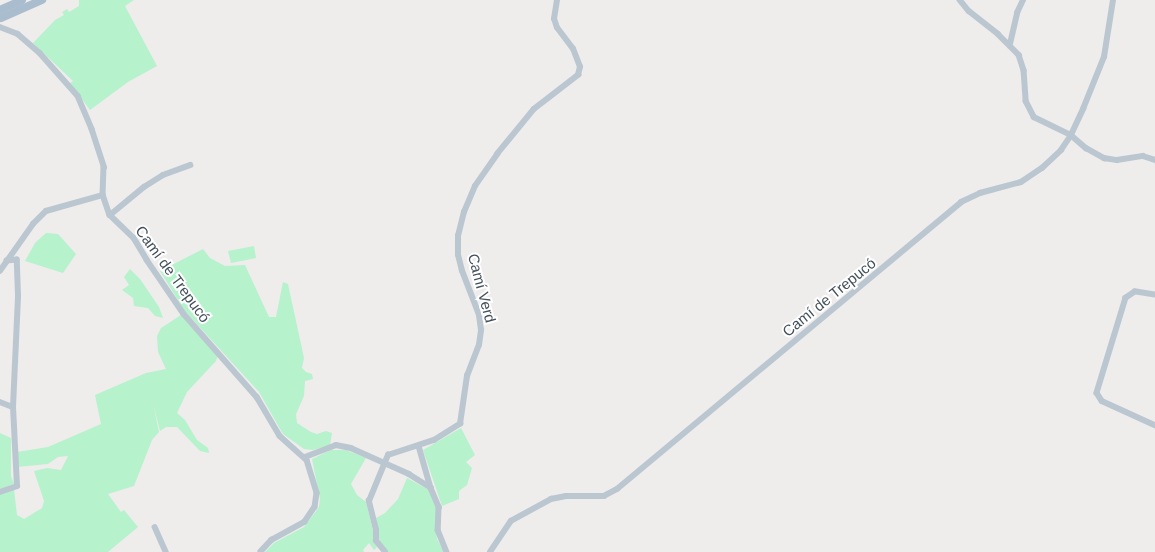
<!DOCTYPE html>
<html>
<head>
<meta charset="utf-8">
<style>
  body { margin:0 }
  #map { position:relative; width:1155px; height:552px; overflow:hidden; background:#efecec; font-family:Helvetica,sans-serif }
  div>[style] { position:absolute }
  [style*='--x'] { left:calc(var(--x)*1px); top:calc(var(--y)*1px); width:calc(var(--w)*1px); rotate:calc(var(--a)*1deg) }
  .green>* { inset:0; background:#b6f2cc }
  .minor>* { height:5.5px; margin:-2.75px; padding:0 2.75px; transform-origin:2.75px; border-radius:2.75px; background:#bbc7d0 }
  .major>* { height:8px; margin:-4px; padding:0 4px; transform-origin:4px; border-radius:4px; background:#a9bdce }
  span { translate:-50% -50%; white-space:nowrap; text-align:center; line-height:1.15; -webkit-text-stroke:4px #fff; paint-order:stroke }
  .street-label { font-size:15px; color:#43505b }
</style>
</head>
<body>
<div id="map">
  <div class="green">
    <div style="clip-path:polygon(79px 0,134px 0,125px 6px,157px 66px,128px 82px,90px 110px,70px 83px,73px 81px,33px 43px,55px 20px,64px 15px,62px 12px,67px 9px,69px 12px,79px 6px)"></div>
    <div style="clip-path:polygon(46px 233px,58px 234px,76px 254px,63px 273px,25px 261px,35px 243px)"></div>
    <div style="clip-path:polygon(254px 246px,256px 258px,231px 263px,228px 251px)"></div>
    <div style="clip-path:polygon(203px 249px,210px 258px,225px 266px,245px 265px,269px 317px,276px 317px,283px 282px,288px 284px,304px 358px,302px 368px,306px 372px,312px 374px,313px 379px,305px 381px,304px 396px,296px 414px,297px 423px,311px 432px,317px 434px,326px 431px,332px 433px,330px 445px,313px 450px,304px 449px,283px 434px,259px 392px,184px 310px,160px 271px)"></div>
    <div style="clip-path:polygon(130px 269px,140px 279px,159px 307px,163px 318px,155px 316px,148px 308px,134px 306px,133px 298px,122px 290px,129px 285px,124px 277px)"></div>
    <div style="clip-path:polygon(181px 315px,218px 355px,216px 361px,187px 392px,177px 413px,185px 420px,197px 440px,208px 448px,209px 453px,200px 451px,177px 427px,166px 427px,160px 431px,153px 403px,159px 432px,152px 440px,134px 486px,108px 494px,121px 512px,124px 510px,138px 527px,108px 552px,0 552px,0 494px,14px 489px,17px 515px,24px 519px,42px 508px,44px 501px,34px 471px,47px 468px,61px 470px,68px 456px,58px 457px,48px 464px,17px 467px,17px 452px,48px 447px,101px 424px,95px 395px,146px 373px,166px 369px,158px 352px,157px 336px,161px 328px)"></div>
    <div style="clip-path:polygon(461px 428px,475px 455px,466px 462px,472px 468px,467px 485px,459px 491px,459px 499px,442px 506px,423px 450px)"></div>
    <div style="clip-path:polygon(0 433px,11px 438px,11px 476px,14px 484px,0 489px)"></div>
    <div style="clip-path:polygon(331px 450px,346px 450px,366px 458px,351px 484px,357px 495px,366px 502px,377px 547px,374px 550px,369px 543px,363px 550px,364px 552px,265px 552px,274px 543px,304px 527px,319px 507px,320px 499px,312px 459px)"></div>
    <div style="clip-path:polygon(407px 478px,429px 490px,437px 509px,435px 523px,437px 539px,444px 552px,388px 552px,380px 544px,376px 518px,385px 513px,398px 499px)"></div>
  </div>
  <div class="minor">
    <div style="--x:960;--y:0;--w:14;--a:51"></div>
    <div style="--x:969;--y:11;--w:37;--a:38"></div>
    <div style="--x:998;--y:34;--w:30;--a:45"></div>
    <div style="--x:1019;--y:55;--w:16;--a:72"></div>
    <div style="--x:1024;--y:70;--w:31;--a:86"></div>
    <div style="--x:1026;--y:101;--w:18;--a:63"></div>
    <div style="--x:1034;--y:117;--w:41;--a:25.9"></div>
    <div style="--x:1071;--y:135;--w:20;--a:41"></div>
    <div style="--x:1086;--y:148;--w:21;--a:29"></div>
    <div style="--x:1104;--y:158;--w:13;--a:9"></div>
    <div style="--x:1117;--y:160;--w:26;--a:-9"></div>
    <div style="--x:1143;--y:156;--w:13;--a:18"></div>
    <div style="--x:0;--y:27;--w:19;--a:21"></div>
    <div style="--x:18;--y:34;--w:29;--a:41"></div>
    <div style="--x:40;--y:53;--w:57;--a:48.5"></div>
    <div style="--x:78;--y:96;--w:36;--a:67"></div>
    <div style="--x:92;--y:129;--w:40;--a:72"></div>
    <div style="--x:104;--y:167;--w:28;--a:92"></div>
    <div style="--x:103;--y:195;--w:21;--a:71"></div>
    <div style="--x:110;--y:215;--w:33;--a:44"></div>
    <div style="--x:134;--y:238;--w:26;--a:59"></div>
    <div style="--x:147;--y:260;--w:65;--a:55.6"></div>
    <div style="--x:184;--y:314;--w:111;--a:48.7"></div>
    <div style="--x:257;--y:397;--w:45;--a:59.5"></div>
    <div style="--x:280;--y:436;--w:36;--a:42"></div>
    <div style="--x:307;--y:460;--w:34;--a:73"></div>
    <div style="--x:317;--y:493;--w:14;--a:98"></div>
    <div style="--x:315;--y:507;--w:18;--a:124"></div>
    <div style="--x:305;--y:522;--w:38;--a:151"></div>
    <div style="--x:272;--y:540;--w:16;--a:133"></div>
    <div style="--x:1010;--y:44;--w:32;--a:-77"></div>
    <div style="--x:1017;--y:13;--w:14;--a:-65"></div>
    <div style="--x:110;--y:215;--w:44;--a:-39.5"></div>
    <div style="--x:144;--y:187;--w:22;--a:-32"></div>
    <div style="--x:163;--y:175;--w:29;--a:-20"></div>
    <div style="--x:0;--y:271;--w:57;--a:-54.9"></div>
    <div style="--x:33;--y:224;--w:18;--a:-45"></div>
    <div style="--x:46;--y:211;--w:59;--a:-15.7"></div>
    <div style="--x:1155;--y:295;--w:20;--a:-171"></div>
    <div style="--x:1135;--y:292;--w:11;--a:146"></div>
    <div style="--x:1126;--y:298;--w:99;--a:107"></div>
    <div style="--x:1097;--y:393;--w:9;--a:58"></div>
    <div style="--x:1102;--y:401;--w:58;--a:24.4"></div>
    <div style="--x:0;--y:402;--w:14;--a:21"></div>
    <div style="--x:13;--y:407;--w:111;--a:-87.4"></div>
    <div style="--x:18;--y:296;--w:36;--a:-92"></div>
    <div style="--x:17;--y:260;--w:10;--a:174"></div>
    <div style="--x:419;--y:446;--w:44;--a:74.1"></div>
    <div style="--x:305;--y:457;--w:33;--a:-21"></div>
    <div style="--x:336;--y:445;--w:15;--a:11"></div>
    <div style="--x:351;--y:448;--w:64;--a:24.1"></div>
    <div style="--x:409;--y:474;--w:26;--a:32"></div>
    <div style="--x:431;--y:488;--w:21;--a:67"></div>
    <div style="--x:439;--y:507;--w:23;--a:92"></div>
    <div style="--x:438;--y:530;--w:24;--a:68"></div>
    <div style="--x:0;--y:492;--w:18;--a:-19"></div>
    <div style="--x:17;--y:486;--w:79;--a:-92.9"></div>
    <div style="--x:155;--y:527;--w:27;--a:66"></div>
    <div style="--x:385;--y:552;--w:14;--a:-129"></div>
    <div style="--x:376;--y:541;--w:11;--a:-90"></div>
    <div style="--x:376;--y:530;--w:30;--a:-104"></div>
    <div style="--x:369;--y:501;--w:50;--a:-67.6"></div>
    <div style="--x:388;--y:455;--w:48;--a:-18.1"></div>
    <div style="--x:434;--y:440;--w:31;--a:-32"></div>
    <div style="--x:460;--y:424;--w:49;--a:-81.7"></div>
    <div style="--x:467;--y:376;--w:33;--a:-69"></div>
    <div style="--x:479;--y:345;--w:15;--a:-82"></div>
    <div style="--x:481;--y:330;--w:15;--a:-98"></div>
    <div style="--x:479;--y:315;--w:47;--a:-111.1"></div>
    <div style="--x:462;--y:271;--w:16;--a:-104"></div>
    <div style="--x:458;--y:255;--w:19;--a:-90"></div>
    <div style="--x:458;--y:236;--w:25;--a:-76"></div>
    <div style="--x:464;--y:212;--w:28;--a:-67"></div>
    <div style="--x:475;--y:186;--w:39;--a:-55"></div>
    <div style="--x:497;--y:154;--w:58;--a:-50.6"></div>
    <div style="--x:534;--y:109;--w:56;--a:-37.7"></div>
    <div style="--x:578;--y:75;--w:8;--a:-76"></div>
    <div style="--x:580;--y:67;--w:19;--a:-111"></div>
    <div style="--x:573;--y:49;--w:26;--a:-127"></div>
    <div style="--x:557;--y:28;--w:9;--a:-108"></div>
    <div style="--x:554;--y:19;--w:19;--a:-81"></div>
    <div style="--x:490;--y:552;--w:37;--a:-56"></div>
    <div style="--x:511;--y:521;--w:46;--a:-28.8"></div>
    <div style="--x:551;--y:499;--w:15;--a:-11"></div>
    <div style="--x:566;--y:496;--w:38;--a:0"></div>
    <div style="--x:604;--y:496;--w:15;--a:-28"></div>
    <div style="--x:617;--y:489;--w:448;--a:-39.8"></div>
    <div style="--x:961;--y:202;--w:21;--a:-25"></div>
    <div style="--x:980;--y:193;--w:42;--a:-15"></div>
    <div style="--x:1021;--y:182;--w:25;--a:-34"></div>
    <div style="--x:1042;--y:168;--w:26;--a:-43"></div>
    <div style="--x:1061;--y:150;--w:18;--a:-56"></div>
    <div style="--x:1071;--y:135;--w:29;--a:-65"></div>
    <div style="--x:1083;--y:109;--w:56;--a:-68"></div>
    <div style="--x:1104;--y:57;--w:58;--a:-81"></div>
  </div>
  <div class="major">
    <div style="--x:0;--y:10;--w:24;--a:-24"></div>
    <div style="--x:1;--y:18;--w:45;--a:-23.7"></div>
  </div>
  <div class="street-label">
    <span style="left:173px;top:274px;rotate:54deg">Camí de Trepucó</span>
    <span style="left:482px;top:288px;rotate:75deg">Camí Verd</span>
    <span style="left:829px;top:297px;rotate:-39deg">Camí de Trepucó</span>
  </div>
</div>
</body>
</html>
